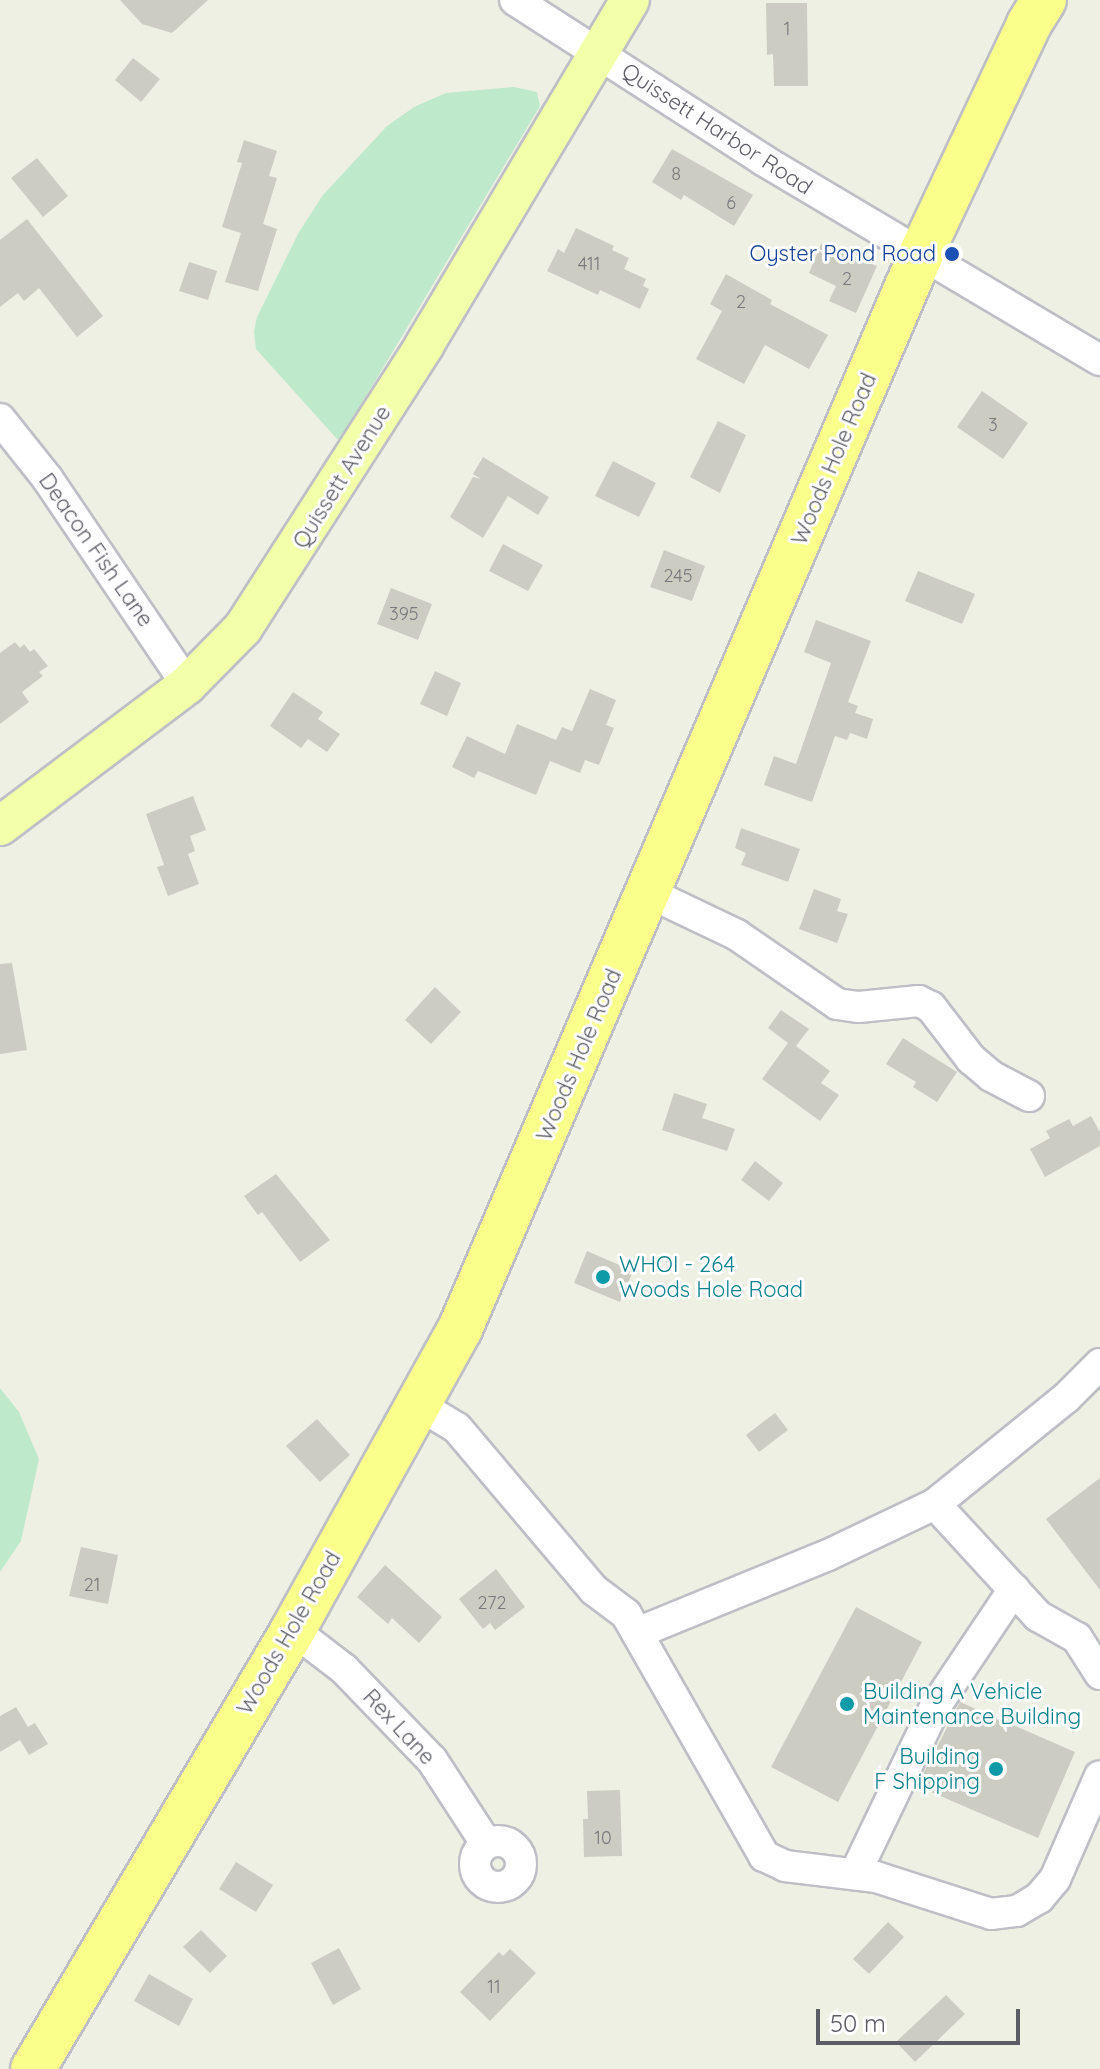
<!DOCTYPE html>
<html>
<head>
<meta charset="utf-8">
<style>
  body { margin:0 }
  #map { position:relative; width:1100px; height:2069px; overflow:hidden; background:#eff0e4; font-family:Quicksand,sans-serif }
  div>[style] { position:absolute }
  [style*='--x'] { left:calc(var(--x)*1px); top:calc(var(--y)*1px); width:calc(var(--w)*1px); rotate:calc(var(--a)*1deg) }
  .green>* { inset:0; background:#bfe9cb }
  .building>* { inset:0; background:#cdccc3 }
  .roads { filter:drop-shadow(2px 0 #bebfc6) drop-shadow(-2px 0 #bebfc6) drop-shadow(0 2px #bebfc6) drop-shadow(0 -2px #bebfc6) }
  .minor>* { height:30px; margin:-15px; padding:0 15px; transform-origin:15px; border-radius:15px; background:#fff }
  .minor>.ring { margin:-15px; padding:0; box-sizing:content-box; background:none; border:30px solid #fff; border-radius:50% }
  .major>* { height:38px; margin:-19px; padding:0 19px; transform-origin:19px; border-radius:19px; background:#f3ffa9 }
  .highway>* { height:44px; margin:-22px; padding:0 22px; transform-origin:22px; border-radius:22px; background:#faff8b }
  .dots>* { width:22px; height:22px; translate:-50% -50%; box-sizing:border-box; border:4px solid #fff; border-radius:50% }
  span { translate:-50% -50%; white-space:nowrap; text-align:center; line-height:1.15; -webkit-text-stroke:6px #fff; paint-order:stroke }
  .number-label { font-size:18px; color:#78797d }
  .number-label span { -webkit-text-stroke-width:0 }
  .street-label { font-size:22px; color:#5c5d66 }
  .transit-label { font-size:22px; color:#164399 }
  .right { translate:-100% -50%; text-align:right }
  .culture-label { font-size:22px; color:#0d838f }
  .left { translate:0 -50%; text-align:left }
  .scale { position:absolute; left:816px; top:2009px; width:204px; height:36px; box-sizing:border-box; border:4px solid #5c5d66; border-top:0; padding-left:10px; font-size:24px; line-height:28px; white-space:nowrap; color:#5c5d66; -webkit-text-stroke:6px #fff; paint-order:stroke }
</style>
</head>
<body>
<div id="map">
  <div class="green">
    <div style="clip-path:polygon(514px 87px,537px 92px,540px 106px,341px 438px,337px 439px,256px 349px,254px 331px,257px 317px,299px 232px,323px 195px,387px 126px,414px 107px,446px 93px)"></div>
    <div style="clip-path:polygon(0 1388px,19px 1412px,39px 1459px,21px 1541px,0 1572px)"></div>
  </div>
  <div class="building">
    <div style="clip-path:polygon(120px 0,208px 0,172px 33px,142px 24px)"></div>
    <div style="clip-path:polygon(766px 3px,807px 3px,808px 86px,774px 86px,773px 54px,767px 55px)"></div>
    <div style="clip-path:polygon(133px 58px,160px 79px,141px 102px,115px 80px)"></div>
    <div style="clip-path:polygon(244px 140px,277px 151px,269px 176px,277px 178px,263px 224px,277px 229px,258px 291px,225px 282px,241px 233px,222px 227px,242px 163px,237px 162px)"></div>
    <div style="clip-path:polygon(672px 149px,753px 195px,734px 226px,684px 195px,681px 200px,652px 182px)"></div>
    <div style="clip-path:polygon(37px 158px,68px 196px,43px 217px,11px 178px)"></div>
    <div style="clip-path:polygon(27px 219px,103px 316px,77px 337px,39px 288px,24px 301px,18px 293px,0 307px,0 240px)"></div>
    <div style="clip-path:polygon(576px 228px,614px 246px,612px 250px,629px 258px,624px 269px,646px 279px,643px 286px,649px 289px,640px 309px,600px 290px,598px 295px,547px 271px,558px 249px,564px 253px)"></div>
    <div style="clip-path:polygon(821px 244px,877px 266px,856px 313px,829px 301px,836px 286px,809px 273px)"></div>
    <div style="clip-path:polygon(189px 262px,217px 271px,208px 300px,179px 291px)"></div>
    <div style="clip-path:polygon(726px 274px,772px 300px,770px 304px,828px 335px,809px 369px,765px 345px,744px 384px,696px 359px,722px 311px,710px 304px)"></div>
    <div style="clip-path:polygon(982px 391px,1028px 423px,1003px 459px,957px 427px)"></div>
    <div style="clip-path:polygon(718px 421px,746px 435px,720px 493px,690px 477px)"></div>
    <div style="clip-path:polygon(483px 457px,549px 497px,538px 515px,508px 496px,483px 538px,450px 517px,473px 477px,481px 479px,473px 474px)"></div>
    <div style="clip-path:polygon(613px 461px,656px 483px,639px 517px,595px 496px)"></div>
    <div style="clip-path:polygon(503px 544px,543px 565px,528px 591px,489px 571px)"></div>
    <div style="clip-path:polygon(664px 550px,705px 566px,692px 601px,650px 587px)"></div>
    <div style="clip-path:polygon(918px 571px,975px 594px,962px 624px,905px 601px)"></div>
    <div style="clip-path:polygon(391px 588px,432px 604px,418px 640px,377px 624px)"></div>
    <div style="clip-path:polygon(816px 620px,871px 641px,848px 702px,858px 706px,855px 713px,873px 719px,867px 739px,850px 733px,847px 740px,835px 736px,812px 802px,764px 785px,774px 756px,796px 764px,831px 663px,804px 652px)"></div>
    <div style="clip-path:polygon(15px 642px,20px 648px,24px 644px,30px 652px,34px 649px,48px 666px,39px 672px,43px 676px,22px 692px,29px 702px,0 724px,0 653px)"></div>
    <div style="clip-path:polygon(435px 671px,461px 683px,447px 716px,420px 704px)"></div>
    <div style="clip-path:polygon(590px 689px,616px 700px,606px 725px,614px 728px,599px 765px,585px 760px,580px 773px,550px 761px,536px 795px,478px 771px,474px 778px,452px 767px,467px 736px,505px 754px,517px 724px,556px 740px,562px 727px,572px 731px)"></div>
    <div style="clip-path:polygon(293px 692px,323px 712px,318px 719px,340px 734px,327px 752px,308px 739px,301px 748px,270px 726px)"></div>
    <div style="clip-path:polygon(193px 796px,206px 830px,190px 836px,195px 851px,188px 854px,199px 884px,168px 896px,157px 867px,164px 865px,146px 814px)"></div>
    <div style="clip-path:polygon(741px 828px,800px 849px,788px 882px,741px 865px,746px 853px,735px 848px)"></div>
    <div style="clip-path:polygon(814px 889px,841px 899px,837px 911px,848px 914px,837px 943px,799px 929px)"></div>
    <div style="clip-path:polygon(12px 963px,27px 1050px,0 1054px,0 964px)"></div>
    <div style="clip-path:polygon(435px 987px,461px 1012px,431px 1044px,405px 1020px)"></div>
    <div style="clip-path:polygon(781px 1010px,809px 1029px,796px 1046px,830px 1071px,821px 1083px,839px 1095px,820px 1121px,762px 1079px,788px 1043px,768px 1028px)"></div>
    <div style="clip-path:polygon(903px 1038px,957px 1072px,937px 1102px,913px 1087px,916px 1082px,886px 1064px)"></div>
    <div style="clip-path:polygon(674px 1093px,707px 1104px,702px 1118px,735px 1129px,727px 1151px,662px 1130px)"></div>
    <div style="clip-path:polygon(1091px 1116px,1100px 1132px,1100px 1146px,1045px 1177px,1030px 1149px,1050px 1138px,1046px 1131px,1069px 1119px,1073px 1126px)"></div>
    <div style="clip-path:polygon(755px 1161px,783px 1183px,769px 1201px,741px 1180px)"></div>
    <div style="clip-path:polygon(276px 1174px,330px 1240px,300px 1262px,262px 1212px,258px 1215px,244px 1196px)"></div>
    <div style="clip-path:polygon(587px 1251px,633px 1271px,620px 1302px,574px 1283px)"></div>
    <div style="clip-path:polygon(775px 1413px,788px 1430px,759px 1452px,746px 1435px)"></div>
    <div style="clip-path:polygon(317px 1419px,350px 1455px,320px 1482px,286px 1446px)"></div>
    <div style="clip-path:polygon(1100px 1478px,1100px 1590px,1046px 1519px)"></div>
    <div style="clip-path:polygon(81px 1547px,118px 1555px,108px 1604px,69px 1596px)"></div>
    <div style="clip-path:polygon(385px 1565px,442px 1617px,419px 1643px,392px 1618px,388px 1624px,357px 1597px)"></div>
    <div style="clip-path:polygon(496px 1569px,525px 1607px,495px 1630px,490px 1623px,483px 1629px,459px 1599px)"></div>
    <div style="clip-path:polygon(856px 1607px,922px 1642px,838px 1802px,771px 1767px)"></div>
    <div style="clip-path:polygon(960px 1702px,1075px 1752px,1038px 1838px,917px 1786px)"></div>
    <div style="clip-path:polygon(16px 1707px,28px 1727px,35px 1723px,48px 1744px,29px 1755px,20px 1740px,0 1752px,0 1716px)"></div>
    <div style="clip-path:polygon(620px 1790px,622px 1856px,584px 1857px,583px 1819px,588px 1819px,587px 1791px)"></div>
    <div style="clip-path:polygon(236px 1862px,273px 1885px,256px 1912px,219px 1889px)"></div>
    <div style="clip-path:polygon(888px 1922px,904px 1937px,869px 1974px,853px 1959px)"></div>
    <div style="clip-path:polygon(201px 1930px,227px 1956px,210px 1973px,183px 1947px)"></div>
    <div style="clip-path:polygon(339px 1948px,361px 1989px,333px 2005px,311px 1963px)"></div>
    <div style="clip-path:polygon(510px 1949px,536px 1973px,490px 2021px,460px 1992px,499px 1952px,503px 1956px)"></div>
    <div style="clip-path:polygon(149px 1974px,193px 1999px,179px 2026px,134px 2001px)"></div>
    <div style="clip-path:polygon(946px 1995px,965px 2014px,915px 2062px,896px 2042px)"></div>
  </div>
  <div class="roads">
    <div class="minor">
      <div style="--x:515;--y:0;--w:295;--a:32.8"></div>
      <div style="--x:763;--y:160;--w:392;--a:30.7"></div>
      <div style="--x:0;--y:419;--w:75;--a:51.5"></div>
      <div style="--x:47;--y:478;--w:250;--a:55.9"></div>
      <div style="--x:647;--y:892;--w:100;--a:25.5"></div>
      <div style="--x:737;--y:935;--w:121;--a:34.6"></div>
      <div style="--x:837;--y:1004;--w:22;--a:8"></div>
      <div style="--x:859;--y:1007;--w:60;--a:-5.7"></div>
      <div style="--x:919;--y:1001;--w:13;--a:27"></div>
      <div style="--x:931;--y:1007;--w:66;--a:52.4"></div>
      <div style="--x:971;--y:1059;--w:26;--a:40"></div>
      <div style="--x:991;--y:1076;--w:43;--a:27.8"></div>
      <div style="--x:419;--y:1405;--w:44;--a:31.2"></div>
      <div style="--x:457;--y:1428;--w:212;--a:49.8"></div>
      <div style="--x:594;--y:1590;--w:40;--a:37"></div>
      <div style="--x:626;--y:1614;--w:22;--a:60"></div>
      <div style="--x:935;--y:1504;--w:169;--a:-39"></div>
      <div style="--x:1066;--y:1398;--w:48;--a:-45"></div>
      <div style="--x:293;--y:1630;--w:64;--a:37.4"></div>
      <div style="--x:344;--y:1669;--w:127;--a:46"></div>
      <div style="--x:432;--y:1760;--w:99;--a:57"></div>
      <div style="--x:1100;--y:1674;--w:43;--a:-122.6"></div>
      <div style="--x:1077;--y:1638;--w:45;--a:-150.6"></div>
      <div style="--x:1038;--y:1616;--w:152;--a:-132.6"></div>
      <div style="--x:935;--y:1504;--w:119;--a:154.5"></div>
      <div style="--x:828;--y:1555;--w:206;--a:157.8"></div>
      <div style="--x:637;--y:1633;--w:257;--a:60.3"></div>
      <div style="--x:764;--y:1856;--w:23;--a:25"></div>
      <div style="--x:785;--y:1866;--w:92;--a:6.9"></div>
      <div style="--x:876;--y:1877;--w:121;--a:17.8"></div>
      <div style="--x:991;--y:1914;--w:26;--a:-7"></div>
      <div style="--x:1017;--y:1911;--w:26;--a:-31"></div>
      <div style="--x:1039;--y:1898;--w:25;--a:-50"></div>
      <div style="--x:1055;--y:1879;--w:112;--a:-66.4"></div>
      <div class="ring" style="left:475px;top:1841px;width:16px;height:16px"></div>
      <div style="--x:855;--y:1874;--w:185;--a:-64.4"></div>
      <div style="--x:935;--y:1707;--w:142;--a:-56.2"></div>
    </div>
    <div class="major">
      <div style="--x:0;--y:826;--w:234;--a:-37"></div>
      <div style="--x:187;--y:685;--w:80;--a:-45.5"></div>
      <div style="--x:243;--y:628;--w:337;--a:-57.3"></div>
      <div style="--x:425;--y:344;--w:400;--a:-59.2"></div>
    </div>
    <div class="highway">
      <div style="--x:33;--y:2069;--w:510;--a:-59.36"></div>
      <div style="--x:293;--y:1630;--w:344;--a:-61"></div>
      <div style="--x:460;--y:1329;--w:1167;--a:-66.79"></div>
      <div style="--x:920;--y:256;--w:256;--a:-64.8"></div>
      <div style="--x:1029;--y:24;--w:28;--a:-58"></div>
    </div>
  </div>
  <div class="dots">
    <div style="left:952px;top:254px;background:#1a4fb4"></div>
    <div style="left:603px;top:1277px;background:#0f9aa8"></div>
    <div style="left:847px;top:1704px;background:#0f9aa8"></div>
    <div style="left:996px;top:1769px;background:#0f9aa8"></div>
  </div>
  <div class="number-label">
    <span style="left:787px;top:29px">1</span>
    <span style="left:676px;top:174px">8</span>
    <span style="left:731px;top:203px">6</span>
    <span style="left:589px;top:264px">411</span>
    <span style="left:847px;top:279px">2</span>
    <span style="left:741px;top:302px">2</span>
    <span style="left:993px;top:425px">3</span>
    <span style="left:678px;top:576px">245</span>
    <span style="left:404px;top:614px">395</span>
    <span style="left:92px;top:1585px">21</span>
    <span style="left:492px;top:1603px">272</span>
    <span style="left:603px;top:1838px">10</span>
    <span style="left:494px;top:1987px">11</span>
  </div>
  <div class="street-label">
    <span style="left:717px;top:129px;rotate:33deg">Quissett Harbor Road</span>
    <span style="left:834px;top:459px;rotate:-67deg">Woods Hole Road</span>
    <span style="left:342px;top:477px;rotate:-58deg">Quissett Avenue</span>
    <span style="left:96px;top:550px;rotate:55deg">Deacon Fish Lane</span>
    <span style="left:579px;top:1055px;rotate:-67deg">Woods Hole Road</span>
    <span style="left:289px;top:1633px;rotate:-60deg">Woods Hole Road</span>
    <span style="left:399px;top:1727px;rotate:47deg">Rex Lane</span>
  </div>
  <div class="transit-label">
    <span class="right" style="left:936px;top:254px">Oyster Pond Road</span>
  </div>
  <div class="culture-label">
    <span class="left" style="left:619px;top:1277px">WHOI - 264<br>Woods Hole Road</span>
    <span class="left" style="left:863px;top:1704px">Building A Vehicle<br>Maintenance Building</span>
    <span class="right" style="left:980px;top:1769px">Building<br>F Shipping</span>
  </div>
  <div class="scale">50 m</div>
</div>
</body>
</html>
